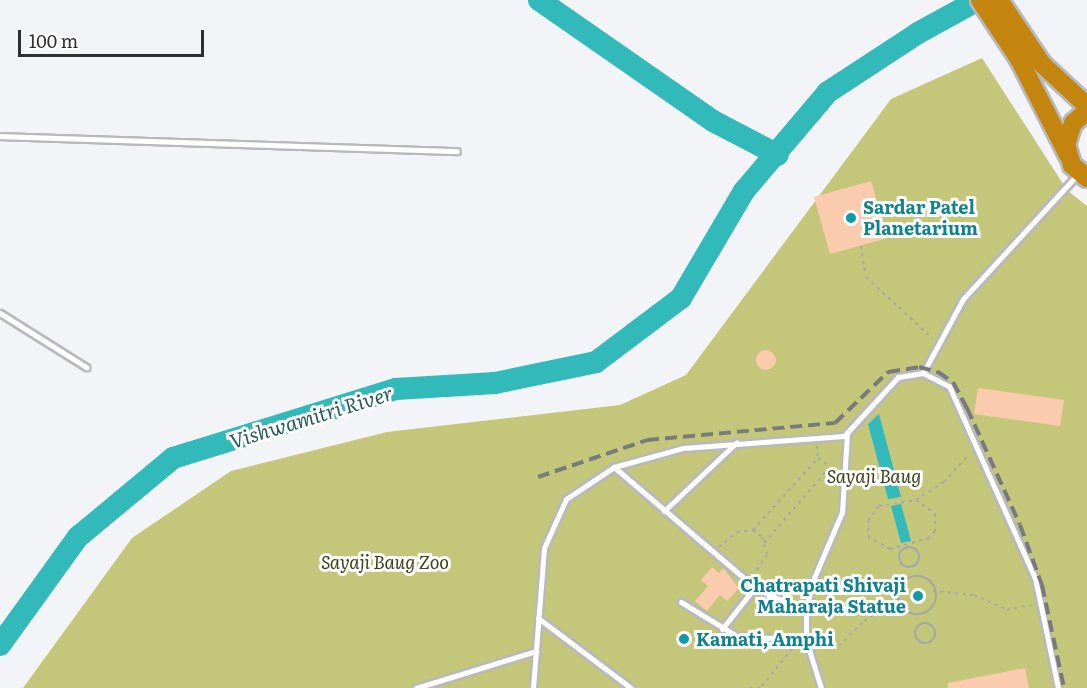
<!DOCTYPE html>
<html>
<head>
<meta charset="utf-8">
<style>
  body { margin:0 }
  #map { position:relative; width:1087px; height:688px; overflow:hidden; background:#f3f4f8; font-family:Literata,serif }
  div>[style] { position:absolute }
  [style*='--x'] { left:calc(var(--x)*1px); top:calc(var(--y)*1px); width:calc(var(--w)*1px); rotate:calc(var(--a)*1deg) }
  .green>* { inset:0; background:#c4c77a }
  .water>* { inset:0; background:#32b9ba }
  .river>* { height:22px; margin:-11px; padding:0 11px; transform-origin:11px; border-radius:11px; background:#32b9ba }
  .building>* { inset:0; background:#facbad }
  .round { border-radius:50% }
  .path>* { height:2px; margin-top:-1px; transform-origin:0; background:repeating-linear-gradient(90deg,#a6a7a9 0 3px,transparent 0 7.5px) }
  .path>.ring { margin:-1px; padding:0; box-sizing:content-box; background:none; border:2px solid #a6a7a9; border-radius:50% }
  .roads { filter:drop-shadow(2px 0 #b7b9bc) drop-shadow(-2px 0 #b7b9bc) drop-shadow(0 2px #b7b9bc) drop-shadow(0 -2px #b7b9bc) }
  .lane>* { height:5px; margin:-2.5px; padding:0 2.5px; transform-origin:2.5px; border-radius:2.5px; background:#fff }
  .highway>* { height:18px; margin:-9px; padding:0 9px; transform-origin:9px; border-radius:9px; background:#c4850f }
  .rail>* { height:4px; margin-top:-2px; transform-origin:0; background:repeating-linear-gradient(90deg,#797a7c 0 12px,transparent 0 18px) }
  .dots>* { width:16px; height:16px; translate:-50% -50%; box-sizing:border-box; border:3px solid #fff; border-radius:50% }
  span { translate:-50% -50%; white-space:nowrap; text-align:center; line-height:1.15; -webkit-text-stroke:6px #fff; paint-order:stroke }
  .culture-label { font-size:18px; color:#0d838f; font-weight:700 }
  .left { translate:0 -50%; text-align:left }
  .right { translate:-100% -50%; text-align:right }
  .park-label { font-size:18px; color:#3f411b; font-style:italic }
  .water-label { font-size:20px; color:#285d5d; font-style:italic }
  .scale { position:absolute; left:18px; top:30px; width:186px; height:27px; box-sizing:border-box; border:3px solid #2e2f30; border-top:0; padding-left:8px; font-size:18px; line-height:21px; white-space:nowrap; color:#2e2f30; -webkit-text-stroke:4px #fff; paint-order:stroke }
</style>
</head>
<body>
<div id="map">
  <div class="green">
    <div style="clip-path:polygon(982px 58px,1067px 190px,1087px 206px,1087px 688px,23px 688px,132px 538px,231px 471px,387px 432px,620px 405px,686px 375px,891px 99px)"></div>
  </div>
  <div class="water">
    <div style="clip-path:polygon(879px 414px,901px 497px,888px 499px,868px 424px)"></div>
    <div style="clip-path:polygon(901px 504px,911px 541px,901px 543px,891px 506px)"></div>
  </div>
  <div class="river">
    <div style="--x:539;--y:0;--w:212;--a:34.8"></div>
    <div style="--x:713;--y:121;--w:73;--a:27.6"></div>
    <div style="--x:0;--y:645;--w:133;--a:-54.2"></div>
    <div style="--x:78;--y:537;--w:124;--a:-39.7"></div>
    <div style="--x:173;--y:458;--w:233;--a:-17.2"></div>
    <div style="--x:396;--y:389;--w:99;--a:-3.5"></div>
    <div style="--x:495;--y:383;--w:103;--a:-11.7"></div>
    <div style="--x:596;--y:362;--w:106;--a:-37"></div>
    <div style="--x:681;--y:298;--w:124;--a:-59.5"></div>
    <div style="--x:744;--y:191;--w:130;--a:-49.7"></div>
    <div style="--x:828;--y:92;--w:108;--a:-33.2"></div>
    <div style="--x:918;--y:33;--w:68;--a:-28.8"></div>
  </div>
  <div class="building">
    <div style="clip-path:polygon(871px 181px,888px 238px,830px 254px,814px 197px)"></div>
    <div class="round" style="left:756px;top:350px;width:20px;height:20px"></div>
    <div style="clip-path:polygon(978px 388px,1064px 400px,1060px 426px,974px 414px)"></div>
    <div style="clip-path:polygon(712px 567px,719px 573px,723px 568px,739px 588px,727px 601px,720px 595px,707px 611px,695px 601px,708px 586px,701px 580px)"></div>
    <div style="clip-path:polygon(1025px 668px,1029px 688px,948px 688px,948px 683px)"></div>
  </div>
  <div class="path">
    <div style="--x:861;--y:246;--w:31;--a:81"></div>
    <div style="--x:866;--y:277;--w:91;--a:42.8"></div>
    <div style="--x:817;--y:446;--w:12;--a:85"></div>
    <div style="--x:818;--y:458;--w:14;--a:36"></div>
    <div style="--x:916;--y:500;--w:24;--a:36"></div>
    <div style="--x:935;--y:514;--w:17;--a:90"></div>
    <div style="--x:935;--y:531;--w:9;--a:131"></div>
    <div style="--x:929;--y:538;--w:41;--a:164.2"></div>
    <div style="--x:890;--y:549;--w:24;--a:-152"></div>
    <div style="--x:869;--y:538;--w:17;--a:-93"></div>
    <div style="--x:868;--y:521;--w:19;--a:-54"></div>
    <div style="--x:879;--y:506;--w:37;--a:-9"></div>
    <div style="--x:916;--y:500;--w:33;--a:-33"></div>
    <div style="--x:944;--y:482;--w:38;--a:-48"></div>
    <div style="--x:753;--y:530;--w:97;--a:-47.9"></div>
    <div style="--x:764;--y:543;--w:102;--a:-49"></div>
    <div class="ring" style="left:899px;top:547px;width:18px;height:18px"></div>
    <div style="--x:719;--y:547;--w:23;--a:-40"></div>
    <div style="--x:737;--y:532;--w:16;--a:-7"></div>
    <div style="--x:753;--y:530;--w:11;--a:38"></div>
    <div style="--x:762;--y:537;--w:19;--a:74"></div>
    <div style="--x:767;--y:555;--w:23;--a:124"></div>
    <div class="ring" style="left:898px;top:576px;width:36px;height:36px"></div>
    <div style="--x:933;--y:591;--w:41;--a:5.6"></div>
    <div style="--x:974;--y:595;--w:36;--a:24"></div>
    <div style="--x:1007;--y:610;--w:25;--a:-12"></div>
    <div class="ring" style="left:915px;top:623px;width:18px;height:18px"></div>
    <div style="--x:817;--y:645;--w:22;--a:3"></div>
    <div style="--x:839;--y:646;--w:35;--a:-45"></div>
    <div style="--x:864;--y:621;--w:44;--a:-33"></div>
    <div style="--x:762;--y:686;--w:48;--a:-51"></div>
    <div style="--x:749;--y:688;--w:14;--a:0"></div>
  </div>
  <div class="roads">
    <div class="lane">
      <div style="--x:0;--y:136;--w:457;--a:1.9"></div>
      <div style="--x:0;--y:313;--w:102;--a:32.1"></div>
      <div style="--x:923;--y:373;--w:29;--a:27"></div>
      <div style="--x:949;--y:386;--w:210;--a:65.9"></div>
      <div style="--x:1035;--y:578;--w:112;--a:78.2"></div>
      <div style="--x:614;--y:467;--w:189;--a:40.5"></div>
      <div style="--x:758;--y:590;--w:52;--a:22.6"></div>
      <div style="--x:664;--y:511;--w:100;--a:-43.4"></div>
      <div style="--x:681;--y:602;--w:66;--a:31.3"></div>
      <div style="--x:737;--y:636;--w:69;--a:3.3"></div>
      <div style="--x:806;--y:640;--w:50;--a:72.6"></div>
      <div style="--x:538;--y:618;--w:116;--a:37"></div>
      <div style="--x:722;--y:629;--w:53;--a:-51.8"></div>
      <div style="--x:806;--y:640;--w:33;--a:-90"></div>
      <div style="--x:806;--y:607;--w:30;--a:-75"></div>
      <div style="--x:814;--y:578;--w:72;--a:-67"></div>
      <div style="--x:842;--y:512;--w:78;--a:-86.3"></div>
      <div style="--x:416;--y:688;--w:126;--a:-17.1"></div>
      <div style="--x:533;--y:688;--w:140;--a:-85.5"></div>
      <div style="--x:544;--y:548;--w:54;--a:-65.8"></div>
      <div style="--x:566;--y:499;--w:58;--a:-33.7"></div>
      <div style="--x:614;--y:467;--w:72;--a:-15.4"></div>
      <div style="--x:683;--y:448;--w:161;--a:-4.3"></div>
      <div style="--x:844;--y:436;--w:80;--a:-47.5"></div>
      <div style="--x:898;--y:377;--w:25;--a:-9"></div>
      <div style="--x:923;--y:373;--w:84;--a:-61.6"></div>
      <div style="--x:963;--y:299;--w:170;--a:-47.4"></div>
    </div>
    <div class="highway">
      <div style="--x:980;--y:0;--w:71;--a:56.5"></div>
      <div style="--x:1019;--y:59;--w:108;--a:63"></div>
      <div style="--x:999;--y:0;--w:77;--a:56.1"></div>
      <div style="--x:1042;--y:64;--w:62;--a:43"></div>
      <div style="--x:1087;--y:111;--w:18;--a:139"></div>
      <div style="--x:1073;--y:123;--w:22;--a:108"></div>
      <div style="--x:1066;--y:144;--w:22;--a:74"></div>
      <div style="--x:1072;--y:165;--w:20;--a:41"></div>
    </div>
  </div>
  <div class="rail">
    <div style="--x:538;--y:477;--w:115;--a:-18.7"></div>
    <div style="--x:647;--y:440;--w:189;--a:-5.2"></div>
    <div style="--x:835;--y:423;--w:74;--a:-43.9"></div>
    <div style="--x:888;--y:372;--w:31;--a:-9"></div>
    <div style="--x:919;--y:367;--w:20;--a:15"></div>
    <div style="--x:938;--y:372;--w:18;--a:34"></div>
    <div style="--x:953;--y:382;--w:30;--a:62"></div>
    <div style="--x:967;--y:408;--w:128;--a:65.6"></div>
    <div style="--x:1020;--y:525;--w:64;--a:69.9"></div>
    <div style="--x:1042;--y:585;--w:105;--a:77.9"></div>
  </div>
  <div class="dots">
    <div style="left:851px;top:218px;background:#0f9aa8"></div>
    <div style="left:918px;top:596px;background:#0f9aa8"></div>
    <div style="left:684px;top:639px;background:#0f9aa8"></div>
  </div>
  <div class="culture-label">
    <span class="left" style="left:863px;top:218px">Sardar Patel<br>Planetarium</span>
    <span class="right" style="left:906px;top:596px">Chatrapati Shivaji<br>Maharaja Statue</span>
    <span class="left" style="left:696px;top:639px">Kamati, Amphi</span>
  </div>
  <div class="park-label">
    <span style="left:874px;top:476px">Sayaji Baug</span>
    <span style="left:385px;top:562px">Sayaji Baug Zoo</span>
  </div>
  <div class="water-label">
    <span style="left:311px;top:416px;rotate:-17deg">Vishwamitri River</span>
  </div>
  <div class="scale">100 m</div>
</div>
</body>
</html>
